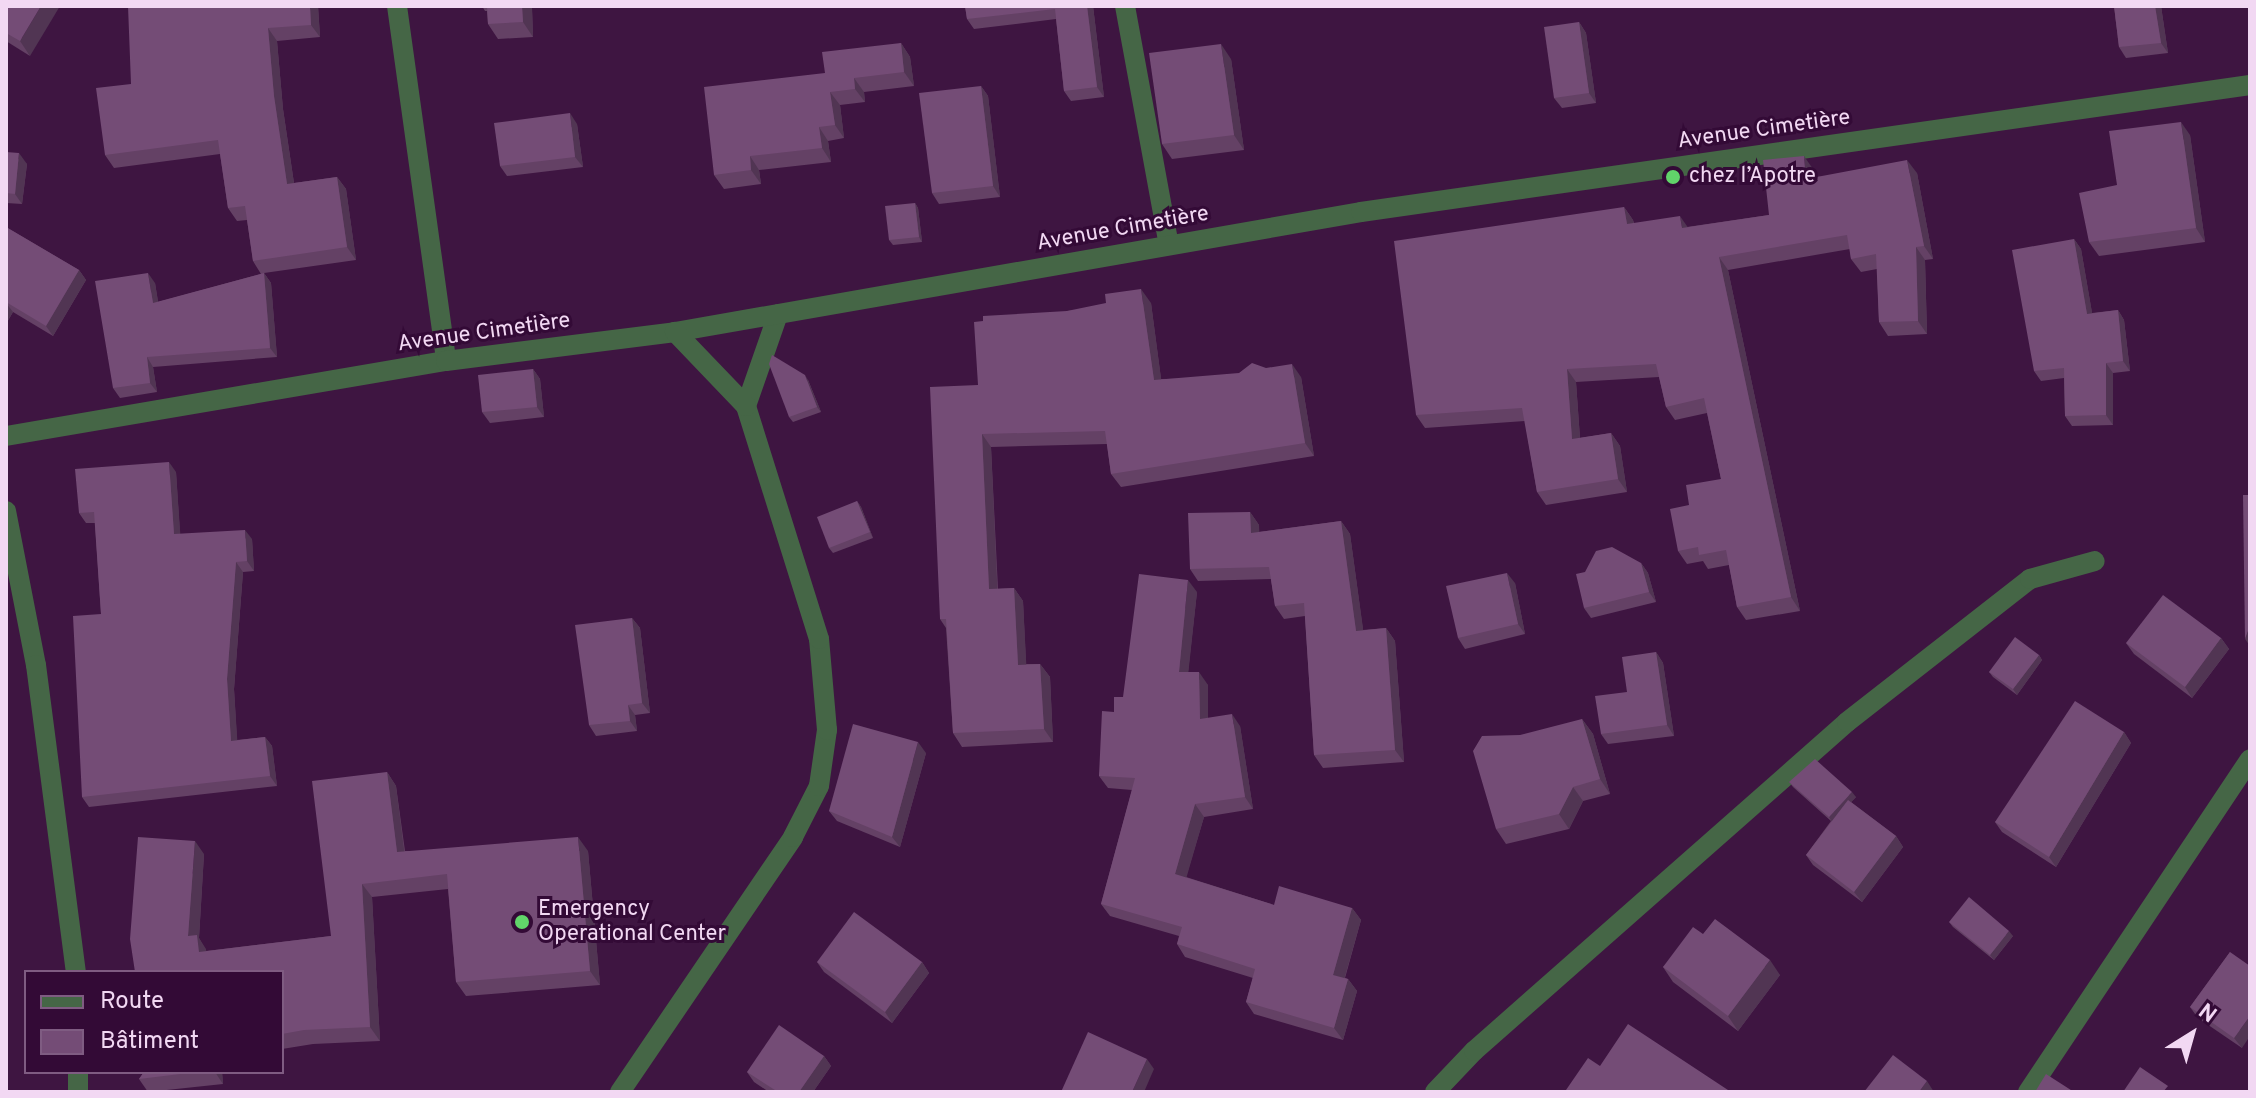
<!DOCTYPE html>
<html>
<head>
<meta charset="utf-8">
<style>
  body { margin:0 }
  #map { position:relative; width:2256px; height:1098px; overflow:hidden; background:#3e1541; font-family:Overpass,sans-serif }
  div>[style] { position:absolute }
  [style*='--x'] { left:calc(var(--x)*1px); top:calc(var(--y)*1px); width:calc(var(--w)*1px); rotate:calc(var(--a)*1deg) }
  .minor>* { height:20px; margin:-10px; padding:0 10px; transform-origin:10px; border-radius:10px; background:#456646 }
  .wall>* { inset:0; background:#644165 }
  .shaded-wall>* { inset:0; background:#513553 }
  .building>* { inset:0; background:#744c76 }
  .dots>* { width:22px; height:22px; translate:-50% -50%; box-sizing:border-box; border:4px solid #330a36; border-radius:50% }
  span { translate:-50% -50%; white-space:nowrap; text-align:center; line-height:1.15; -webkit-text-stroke:6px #330a36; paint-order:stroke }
  .street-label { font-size:22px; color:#f2d8f3 }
  .poi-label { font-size:22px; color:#f2d8f3 }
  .left { translate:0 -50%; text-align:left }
  .frame { position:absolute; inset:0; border:8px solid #f2d8f3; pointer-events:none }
  .legend { position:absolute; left:24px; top:970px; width:260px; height:104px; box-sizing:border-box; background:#330a36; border:2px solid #7f5c82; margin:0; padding:10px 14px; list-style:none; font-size:24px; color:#f2d8f3 }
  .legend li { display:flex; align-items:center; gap:16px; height:40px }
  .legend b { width:40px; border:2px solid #7f5c82 }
  .north { position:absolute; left:2152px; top:994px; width:80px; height:80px; -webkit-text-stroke:6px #330a36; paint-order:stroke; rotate:37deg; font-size:22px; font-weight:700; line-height:32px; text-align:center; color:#f2d8f3 }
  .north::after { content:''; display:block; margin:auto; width:28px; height:36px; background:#f2d8f3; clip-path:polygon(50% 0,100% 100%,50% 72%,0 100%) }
</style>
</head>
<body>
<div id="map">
  <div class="minor">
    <div style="--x:397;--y:6;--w:358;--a:82.1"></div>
    <div style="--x:1125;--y:6;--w:243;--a:79.6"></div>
    <div style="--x:746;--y:406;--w:97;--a:-70.8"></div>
    <div style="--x:6;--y:436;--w:446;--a:-9.7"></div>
    <div style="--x:446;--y:361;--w:231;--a:-7.2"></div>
    <div style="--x:675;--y:332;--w:696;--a:-9.92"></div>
    <div style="--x:1361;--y:212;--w:898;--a:-8.13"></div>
    <div style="--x:6;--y:511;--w:157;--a:79"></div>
    <div style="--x:36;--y:665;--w:310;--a:82.6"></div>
    <div style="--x:78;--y:1072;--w:20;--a:90"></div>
    <div style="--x:620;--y:1092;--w:308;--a:-55.8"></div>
    <div style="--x:793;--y:837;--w:57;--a:-63"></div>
    <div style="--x:819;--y:786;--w:57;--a:-81.9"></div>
    <div style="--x:827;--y:730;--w:91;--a:-95"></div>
    <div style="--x:819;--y:639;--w:244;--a:-107.4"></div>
    <div style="--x:746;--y:406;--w:103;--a:-133.8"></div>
    <div style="--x:1435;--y:1092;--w:57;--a:-46.4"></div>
    <div style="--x:1474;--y:1051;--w:497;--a:-41.4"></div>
    <div style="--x:1847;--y:722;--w:232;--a:-38"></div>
    <div style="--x:2030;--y:579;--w:67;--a:-15.5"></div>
    <div style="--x:2028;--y:1092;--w:400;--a:-56.3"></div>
  </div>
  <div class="wall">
    <div style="clip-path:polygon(6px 6px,30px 56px,6px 41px)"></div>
    <div style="clip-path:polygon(318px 6px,320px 37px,277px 41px,283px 109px,294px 183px,337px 177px,346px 189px,356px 260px,264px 273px,271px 283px,277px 357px,153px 367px,157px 392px,120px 398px,113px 388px,155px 283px,158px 302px,261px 274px,253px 261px,247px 220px,237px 221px,228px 208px,220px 154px,114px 168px,105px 155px,131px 84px)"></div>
    <div style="clip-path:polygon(482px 6px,569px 6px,532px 8px,533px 37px,498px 39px,488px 24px,487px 11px,485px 11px)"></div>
    <div style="clip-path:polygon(965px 6px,1093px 6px,1104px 97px,1071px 101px,1064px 91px,1056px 19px,974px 29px,967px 19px)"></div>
    <div style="clip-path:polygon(2114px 6px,2161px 6px,2168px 53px,2126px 58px,2119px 47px)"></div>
    <div style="clip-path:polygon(1579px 22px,1586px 33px,1596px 103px,1562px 108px,1554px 98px)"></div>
    <div style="clip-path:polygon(901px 43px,910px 57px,914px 86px,864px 92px,865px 102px,840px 105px,844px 138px,828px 141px,831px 162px,759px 170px,761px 184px,724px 189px,714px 175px,825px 73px)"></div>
    <div style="clip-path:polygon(1231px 59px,1244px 150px,1172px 159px,1162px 144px)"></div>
    <div style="clip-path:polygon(981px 86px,988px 96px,1000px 197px,939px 204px,932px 193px)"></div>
    <div style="clip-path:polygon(577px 124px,583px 167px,507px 176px,500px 166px)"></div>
    <div style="clip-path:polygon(2190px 135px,2205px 242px,2099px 256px,2089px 242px,2117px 185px)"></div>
    <div style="clip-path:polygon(6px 152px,27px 164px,22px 204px,6px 203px)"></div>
    <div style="clip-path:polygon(1813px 169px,1814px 177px,1917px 173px,1933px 259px,1925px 260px,1927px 334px,1888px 336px,1879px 322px,1877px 269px,1861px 272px,1851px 259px,1850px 249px,1728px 270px,1800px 611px,1746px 620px,1737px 607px,1729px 565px,1708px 569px,1703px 561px,1687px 564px,1678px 551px,1689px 505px,1721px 479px,1707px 413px,1675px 420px,1666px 407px,1659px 377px,1576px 382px,1580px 438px,1611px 433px,1620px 446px,1627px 492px,1546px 505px,1537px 492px,1525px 421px,1425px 428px,1416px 415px,1624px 207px,1633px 220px,1634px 223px,1687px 227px,1769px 215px)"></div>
    <div style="clip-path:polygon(915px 203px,918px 208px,922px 242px,893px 245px,889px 240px)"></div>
    <div style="clip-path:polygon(6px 227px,79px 270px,86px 280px,53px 336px,13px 312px,6px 324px)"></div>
    <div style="clip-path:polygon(2074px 239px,2081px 249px,2092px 313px,2118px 310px,2124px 320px,2130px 371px,2113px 373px,2113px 425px,2072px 426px,2065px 416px,2064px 378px,2041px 381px,2034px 371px)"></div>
    <div style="clip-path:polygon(1151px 303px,1161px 379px,1301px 377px,1314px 456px,1121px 487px,1111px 474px,1107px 444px,991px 447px,998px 589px,1014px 588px,1023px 601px,1026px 664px,1040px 664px,1050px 677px,1053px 742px,962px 747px,953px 733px,946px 628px,940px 619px,978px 385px,1067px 311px)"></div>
    <div style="clip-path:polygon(533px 369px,540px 379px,544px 417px,490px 423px,482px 412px)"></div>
    <div style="clip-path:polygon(808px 380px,821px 412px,793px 422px,789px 417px)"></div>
    <div style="clip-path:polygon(176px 472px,180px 534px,252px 539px,254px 571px,243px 572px,234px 689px,237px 740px,265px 737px,272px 746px,277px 786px,89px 807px,82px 797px,101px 614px,95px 523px,86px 523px,79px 513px)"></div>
    <div style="clip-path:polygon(857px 501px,861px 507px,873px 538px,833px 553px,829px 548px)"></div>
    <div style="clip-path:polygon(1250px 512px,1259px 525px,1259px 532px,1341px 521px,1350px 534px,1363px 630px,1386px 628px,1395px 641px,1404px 762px,1323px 768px,1314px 755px,1305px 616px,1284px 619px,1275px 606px,1271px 579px,1198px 581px,1190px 569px)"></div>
    <div style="clip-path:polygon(1641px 563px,1648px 573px,1656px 602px,1591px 618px,1584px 608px)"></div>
    <div style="clip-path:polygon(1515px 583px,1525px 634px,1465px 649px,1458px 638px)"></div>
    <div style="clip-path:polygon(1197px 592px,1188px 672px,1208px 685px,1208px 718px,1240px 726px,1253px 809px,1204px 817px,1186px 877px,1274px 905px,1352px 908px,1361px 920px,1345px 978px,1348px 979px,1357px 991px,1343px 1040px,1254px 1014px,1246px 1002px,1253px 978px,1185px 957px,1177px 944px,1179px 936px,1110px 916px,1101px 904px,1132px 790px,1108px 788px,1099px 776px,1114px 712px)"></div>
    <div style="clip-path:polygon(632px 618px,640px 628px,650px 713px,635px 715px,637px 731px,596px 736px,589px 725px)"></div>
    <div style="clip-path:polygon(2221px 638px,2229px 649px,2192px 698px,2134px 654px,2126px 643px)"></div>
    <div style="clip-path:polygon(1656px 652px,1663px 663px,1674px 736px,1608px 744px,1601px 734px,1627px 692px)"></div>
    <div style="clip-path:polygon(2039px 655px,2042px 660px,2017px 695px,1993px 677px,1989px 672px)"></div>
    <div style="clip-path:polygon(1582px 719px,1593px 734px,1610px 794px,1583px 801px,1569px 829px,1506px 844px,1496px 829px)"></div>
    <div style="clip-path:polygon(2124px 732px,2131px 743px,2056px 867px,2002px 832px,1995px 822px)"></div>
    <div style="clip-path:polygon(926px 753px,900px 847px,837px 821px,829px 811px)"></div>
    <div style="clip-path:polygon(387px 772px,396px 786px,405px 851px,588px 851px,600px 985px,466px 996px,456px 982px,448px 889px,372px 897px,380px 1041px,313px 1044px,282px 1049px,282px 972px,135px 972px,204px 854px,199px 938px,206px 951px,331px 936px)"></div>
    <div style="clip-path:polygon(1789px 782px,1856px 797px,1851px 802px,1896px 836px,1903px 847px,1862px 902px,1813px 865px,1806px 855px,1831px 821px,1793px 787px)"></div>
    <div style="clip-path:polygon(1949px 922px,2013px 936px,1994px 960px,1953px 927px)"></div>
    <div style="clip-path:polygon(1703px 934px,1780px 975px,1738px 1031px,1673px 982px,1663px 967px)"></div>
    <div style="clip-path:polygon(2230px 952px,2242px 1048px,2198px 1018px,2190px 1007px)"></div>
    <div style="clip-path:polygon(817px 962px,922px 962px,929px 973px,892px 1023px,824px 972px)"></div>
    <div style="clip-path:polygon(824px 1056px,831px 1066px,813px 1092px,769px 1092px,754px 1082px,747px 1072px)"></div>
    <div style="clip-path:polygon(144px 1072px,222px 1072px,223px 1084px,148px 1092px,139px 1079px)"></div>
  </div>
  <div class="shaded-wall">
    <div style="clip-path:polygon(41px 6px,60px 6px,30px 56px,20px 41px)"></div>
    <div style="clip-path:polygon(310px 6px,318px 6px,320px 37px,311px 25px)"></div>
    <div style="clip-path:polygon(522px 6px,530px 6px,532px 8px,533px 37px,523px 22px)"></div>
    <div style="clip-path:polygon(1087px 6px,1093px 6px,1104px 97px,1097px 87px)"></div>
    <div style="clip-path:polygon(2155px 6px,2161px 6px,2168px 53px,2161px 43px)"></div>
    <div style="clip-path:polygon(1579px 22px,1586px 33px,1596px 103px,1589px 93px)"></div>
    <div style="clip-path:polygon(268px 28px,277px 41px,283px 109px,296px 197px,287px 184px,274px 96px)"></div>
    <div style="clip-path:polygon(901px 43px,910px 57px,914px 86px,904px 72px)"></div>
    <div style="clip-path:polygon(1221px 44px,1231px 59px,1244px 150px,1234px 135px)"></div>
    <div style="clip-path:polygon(854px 78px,864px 92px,865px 102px,855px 89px)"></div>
    <div style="clip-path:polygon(981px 86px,988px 96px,1000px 197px,993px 186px)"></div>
    <div style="clip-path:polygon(830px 92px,840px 105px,844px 138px,835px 125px)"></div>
    <div style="clip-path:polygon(570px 113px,577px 124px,583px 167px,575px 157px)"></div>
    <div style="clip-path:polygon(2181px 122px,2190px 135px,2205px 242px,2196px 228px)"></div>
    <div style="clip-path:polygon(819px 127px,828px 141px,831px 162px,822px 148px)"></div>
    <div style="clip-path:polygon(19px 153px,27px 164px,22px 204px,15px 194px)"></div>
    <div style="clip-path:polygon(750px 156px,759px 170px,761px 184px,751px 170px)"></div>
    <div style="clip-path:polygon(1804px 156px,1813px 169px,1815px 192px,1806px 179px)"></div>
    <div style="clip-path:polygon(1907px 160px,1917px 173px,1933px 259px,1924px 246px)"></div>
    <div style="clip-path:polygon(337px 177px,346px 189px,356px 260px,347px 247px)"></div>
    <div style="clip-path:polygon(915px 203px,918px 208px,922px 242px,919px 237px)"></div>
    <div style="clip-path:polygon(1624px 207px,1633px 220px,1636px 237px,1627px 224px)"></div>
    <div style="clip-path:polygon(1680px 216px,1689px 229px,1682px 228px)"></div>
    <div style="clip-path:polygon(2074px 239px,2081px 249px,2094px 324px,2087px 314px)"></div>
    <div style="clip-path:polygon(1916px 247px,1925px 260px,1927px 334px,1918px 321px)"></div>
    <div style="clip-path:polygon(1719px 257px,1728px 270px,1800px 611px,1791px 597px)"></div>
    <div style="clip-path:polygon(79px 270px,86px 280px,53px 336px,46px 326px)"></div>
    <div style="clip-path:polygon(148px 273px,155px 283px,160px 313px,153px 303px)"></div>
    <div style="clip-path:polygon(264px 273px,271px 283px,277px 357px,270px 348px)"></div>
    <div style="clip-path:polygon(1141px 289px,1151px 303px,1163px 393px,1154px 380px)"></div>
    <div style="clip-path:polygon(6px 303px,13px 312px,6px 324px)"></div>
    <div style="clip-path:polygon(2118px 310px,2124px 320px,2130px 371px,2123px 361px)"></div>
    <div style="clip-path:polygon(147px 357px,153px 367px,157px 392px,150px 383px)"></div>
    <div style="clip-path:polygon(2106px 363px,2113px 373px,2113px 425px,2106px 415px)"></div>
    <div style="clip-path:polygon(1292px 364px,1301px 377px,1314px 456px,1305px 443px)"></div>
    <div style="clip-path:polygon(533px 369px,540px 379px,544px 417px,537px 407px)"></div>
    <div style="clip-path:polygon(1567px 369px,1576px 382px,1581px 453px,1572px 439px)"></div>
    <div style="clip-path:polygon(805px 375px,808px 380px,821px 412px,817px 407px)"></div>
    <div style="clip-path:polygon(1611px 433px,1620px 446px,1627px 492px,1618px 479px)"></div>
    <div style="clip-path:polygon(982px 434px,991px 447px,998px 602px,989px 589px)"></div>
    <div style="clip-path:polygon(169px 462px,176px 472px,181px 544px,174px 534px)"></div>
    <div style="clip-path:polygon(857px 501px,861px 507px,873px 538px,870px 532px)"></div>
    <div style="clip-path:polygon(1250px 512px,1259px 525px,1260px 546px,1251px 533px)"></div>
    <div style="clip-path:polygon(1341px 521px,1350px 534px,1365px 643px,1356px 631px)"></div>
    <div style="clip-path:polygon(245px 530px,252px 539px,254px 571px,247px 561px)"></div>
    <div style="clip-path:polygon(236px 562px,243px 572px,234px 689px,238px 751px,231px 741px,227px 679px)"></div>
    <div style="clip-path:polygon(1641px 563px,1648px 573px,1656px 602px,1649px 592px)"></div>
    <div style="clip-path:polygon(1507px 573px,1515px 583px,1525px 634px,1518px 624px)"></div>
    <div style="clip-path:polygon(1188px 580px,1197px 592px,1187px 685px,1179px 672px)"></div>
    <div style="clip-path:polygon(1014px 588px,1023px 601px,1027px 678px,1018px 665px)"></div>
    <div style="clip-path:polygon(632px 618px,640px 628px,650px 713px,642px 703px)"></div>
    <div style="clip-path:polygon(2250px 626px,2250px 646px,2245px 639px)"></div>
    <div style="clip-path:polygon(1386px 628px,1395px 641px,1404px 762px,1395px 750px)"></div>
    <div style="clip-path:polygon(2221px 638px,2229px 649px,2192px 698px,2185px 687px)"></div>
    <div style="clip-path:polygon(1656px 652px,1663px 663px,1674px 736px,1667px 725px)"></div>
    <div style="clip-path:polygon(2039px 655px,2042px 660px,2017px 695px,2013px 689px)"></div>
    <div style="clip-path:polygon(1040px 664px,1050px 677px,1053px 742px,1044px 729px)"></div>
    <div style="clip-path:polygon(1199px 672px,1208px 685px,1208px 732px,1200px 719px)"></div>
    <div style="clip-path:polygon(628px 705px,635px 715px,637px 731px,630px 721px)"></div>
    <div style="clip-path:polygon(1232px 714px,1240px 726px,1253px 809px,1245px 797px)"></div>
    <div style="clip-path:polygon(1582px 719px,1593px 734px,1610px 794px,1600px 779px)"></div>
    <div style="clip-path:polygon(2124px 732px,2131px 743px,2056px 867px,2049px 857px)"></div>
    <div style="clip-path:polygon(265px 737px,272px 746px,277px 786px,270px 776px)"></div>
    <div style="clip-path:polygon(918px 742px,926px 753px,900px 847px,892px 837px)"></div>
    <div style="clip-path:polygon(387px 772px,396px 786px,406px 865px,397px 852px)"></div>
    <div style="clip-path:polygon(1573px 787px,1583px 801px,1569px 829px,1559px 814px)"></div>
    <div style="clip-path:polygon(1852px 792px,1856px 797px,1832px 822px,1829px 817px)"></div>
    <div style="clip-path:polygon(1195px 804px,1204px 817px,1184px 886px,1175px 874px)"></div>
    <div style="clip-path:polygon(1896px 836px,1903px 847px,1862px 902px,1854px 892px)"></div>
    <div style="clip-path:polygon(578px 837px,588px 851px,600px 985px,590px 971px)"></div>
    <div style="clip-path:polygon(195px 841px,204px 854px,199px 938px,206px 949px,208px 966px,188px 936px)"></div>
    <div style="clip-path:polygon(362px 884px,372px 897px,380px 1041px,370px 1027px)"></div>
    <div style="clip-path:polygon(1352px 908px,1361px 920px,1342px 987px,1333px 975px)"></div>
    <div style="clip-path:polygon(2009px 931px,2013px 936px,1994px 960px,1990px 955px)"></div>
    <div style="clip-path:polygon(1770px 960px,1780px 975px,1738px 1031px,1728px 1016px)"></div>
    <div style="clip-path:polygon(922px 962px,929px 973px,892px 1023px,885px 1012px)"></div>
    <div style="clip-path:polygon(1348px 979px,1357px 991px,1343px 1040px,1334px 1028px)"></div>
    <div style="clip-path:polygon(2250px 1016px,2250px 1036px,2242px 1048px,2234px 1038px)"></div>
    <div style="clip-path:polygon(824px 1056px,831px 1066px,813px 1092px,799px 1092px)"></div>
    <div style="clip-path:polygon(1147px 1059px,1154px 1069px,1144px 1092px,1132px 1092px)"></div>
    <div style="clip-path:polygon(215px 1072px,222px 1072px,223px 1084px)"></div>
    <div style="clip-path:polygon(1927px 1081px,1934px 1092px,1919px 1092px)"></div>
  </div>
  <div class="building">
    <div style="clip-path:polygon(6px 6px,41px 6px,20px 41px,6px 33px)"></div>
    <div style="clip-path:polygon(128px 6px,310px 6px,311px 25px,268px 28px,274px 96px,287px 184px,337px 177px,347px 247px,253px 261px,245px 206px,228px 208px,218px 140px,105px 155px,96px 88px,131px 84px)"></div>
    <div style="clip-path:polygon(487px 6px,522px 6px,523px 22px,488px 24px)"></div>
    <div style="clip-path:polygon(965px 6px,1087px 6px,1097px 87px,1064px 91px,1055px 9px,967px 19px)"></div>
    <div style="clip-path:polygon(2114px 6px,2155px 6px,2161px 43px,2119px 47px)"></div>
    <div style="clip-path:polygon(1579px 22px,1589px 93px,1554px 98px,1544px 27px)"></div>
    <div style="clip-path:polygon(901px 43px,904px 72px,854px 78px,855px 89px,830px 92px,835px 125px,819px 127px,822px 148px,750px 156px,751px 170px,714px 175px,704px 87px,825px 73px,822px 52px)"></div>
    <div style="clip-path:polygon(1221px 44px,1234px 135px,1162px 144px,1149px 53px)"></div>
    <div style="clip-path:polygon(981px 86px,993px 186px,932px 193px,919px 93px)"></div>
    <div style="clip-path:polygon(570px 113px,575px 157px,500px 166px,494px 123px)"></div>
    <div style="clip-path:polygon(2181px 122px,2196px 228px,2089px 242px,2079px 193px,2117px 185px,2109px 131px)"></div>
    <div style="clip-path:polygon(6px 152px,19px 153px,15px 194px,6px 193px)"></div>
    <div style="clip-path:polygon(1804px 156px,1806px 179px,1907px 160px,1924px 246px,1916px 247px,1918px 321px,1879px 322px,1876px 254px,1851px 259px,1847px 235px,1719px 257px,1791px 597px,1737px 607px,1726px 550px,1699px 555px,1698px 547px,1678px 551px,1670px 509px,1689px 505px,1686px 485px,1721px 479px,1704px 398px,1666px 407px,1656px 364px,1567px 369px,1572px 439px,1611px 433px,1618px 479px,1537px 492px,1522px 408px,1416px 415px,1394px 241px,1624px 207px,1627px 224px,1680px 216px,1682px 228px,1769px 215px,1763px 160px)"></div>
    <div style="clip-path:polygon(915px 203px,919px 237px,889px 240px,885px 206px)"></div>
    <div style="clip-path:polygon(6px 227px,79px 270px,46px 326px,6px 302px)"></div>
    <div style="clip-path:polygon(2074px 239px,2087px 314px,2118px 310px,2123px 361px,2106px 363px,2106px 415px,2065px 416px,2064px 368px,2034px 371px,2012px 250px)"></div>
    <div style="clip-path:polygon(148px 273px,153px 303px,264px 273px,270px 348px,147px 357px,150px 383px,113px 388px,95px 281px)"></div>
    <div style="clip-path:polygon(1141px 289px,1154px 380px,1239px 373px,1252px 363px,1266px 368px,1292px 364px,1305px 443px,1111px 474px,1105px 431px,982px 434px,989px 589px,1014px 588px,1018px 665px,1040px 664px,1044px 729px,953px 733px,946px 619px,940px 619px,930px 387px,978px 385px,974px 322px,983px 321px,983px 316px,1067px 311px,1106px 303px,1105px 294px)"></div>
    <div style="clip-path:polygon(772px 355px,805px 375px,817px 407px,789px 417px,769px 364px)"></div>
    <div style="clip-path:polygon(533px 369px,537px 407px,482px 412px,478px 375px)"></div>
    <div style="clip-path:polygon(169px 462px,174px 534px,245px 530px,247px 561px,236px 562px,227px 679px,231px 741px,265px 737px,270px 776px,82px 797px,73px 616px,101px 614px,94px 512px,79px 513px,75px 469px)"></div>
    <div style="clip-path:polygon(2243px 495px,2250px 495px,2250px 626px,2245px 639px)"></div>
    <div style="clip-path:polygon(857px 501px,870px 532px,829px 548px,817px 517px)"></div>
    <div style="clip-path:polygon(1250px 512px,1251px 533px,1341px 521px,1356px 631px,1386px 628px,1395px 750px,1314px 755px,1304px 603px,1275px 606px,1269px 567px,1190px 569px,1188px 513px)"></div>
    <div style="clip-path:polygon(1612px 547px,1641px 563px,1649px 592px,1584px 608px,1576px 574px,1585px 572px,1596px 551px)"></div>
    <div style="clip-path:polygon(1507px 573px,1518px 624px,1458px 638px,1446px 586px)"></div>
    <div style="clip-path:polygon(1139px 574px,1188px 580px,1179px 672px,1199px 672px,1200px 719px,1232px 714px,1245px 797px,1195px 804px,1175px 874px,1274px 905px,1279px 886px,1352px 908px,1333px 975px,1348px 979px,1334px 1028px,1246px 1002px,1255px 969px,1177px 944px,1182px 927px,1101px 904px,1135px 778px,1099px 776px,1102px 711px,1114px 712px,1114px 697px,1123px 697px)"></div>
    <div style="clip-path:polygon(2163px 595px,2221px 638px,2185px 687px,2126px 643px)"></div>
    <div style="clip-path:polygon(632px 618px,642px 703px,628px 705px,630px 721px,589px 725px,575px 625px)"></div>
    <div style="clip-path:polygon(2015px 637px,2039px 655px,2013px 689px,1989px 672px)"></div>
    <div style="clip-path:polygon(1656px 652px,1667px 725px,1601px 734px,1595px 696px,1627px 692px,1622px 657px)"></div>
    <div style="clip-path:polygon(2075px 701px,2124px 732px,2049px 857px,1995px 822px)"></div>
    <div style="clip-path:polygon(1582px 719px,1600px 779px,1573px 787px,1559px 814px,1496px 829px,1473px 751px,1482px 736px,1520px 735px)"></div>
    <div style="clip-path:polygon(853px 724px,918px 742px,892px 837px,829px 811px)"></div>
    <div style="clip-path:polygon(1815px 759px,1852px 792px,1829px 817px,1789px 782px)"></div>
    <div style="clip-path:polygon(387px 772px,397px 852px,578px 837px,590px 971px,456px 982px,447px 874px,362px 884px,370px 1027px,304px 1030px,282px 1034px,282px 972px,135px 972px,130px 939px,138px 837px,195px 841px,188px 936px,197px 935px,199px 952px,331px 936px,312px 781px)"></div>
    <div style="clip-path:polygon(1848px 800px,1896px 836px,1854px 892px,1806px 855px)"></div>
    <div style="clip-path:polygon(1969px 897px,2009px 931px,1990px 955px,1949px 922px)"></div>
    <div style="clip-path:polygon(854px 912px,922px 962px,885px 1012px,817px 962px)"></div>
    <div style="clip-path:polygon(1715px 919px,1770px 960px,1728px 1016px,1663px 967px,1693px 927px,1703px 934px)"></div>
    <div style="clip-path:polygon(2230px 952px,2250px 966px,2250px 1016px,2234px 1038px,2190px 1007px)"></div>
    <div style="clip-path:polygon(1628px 1024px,1731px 1092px,1568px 1092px,1566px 1090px,1588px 1058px,1600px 1066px)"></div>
    <div style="clip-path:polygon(779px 1025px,824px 1056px,799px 1092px,778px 1092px,747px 1072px)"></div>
    <div style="clip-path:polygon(1088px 1032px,1147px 1059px,1132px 1092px,1061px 1092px)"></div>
    <div style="clip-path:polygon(1893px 1055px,1927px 1081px,1919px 1092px,1864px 1092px)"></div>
    <div style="clip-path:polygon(2140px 1067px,2168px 1086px,2163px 1092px,2123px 1092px)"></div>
    <div style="clip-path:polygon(144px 1072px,197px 1072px,139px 1079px)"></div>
    <div style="clip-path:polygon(2046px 1074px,2074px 1092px,2035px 1092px)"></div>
  </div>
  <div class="dots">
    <div style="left:1673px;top:177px;background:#61d46a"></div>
    <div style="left:522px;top:922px;background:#61d46a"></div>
  </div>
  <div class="street-label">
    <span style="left:1764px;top:130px;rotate:-8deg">Avenue Cimetière</span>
    <span style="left:1123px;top:229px;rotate:-10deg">Avenue Cimetière</span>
    <span style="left:484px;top:333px;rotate:-8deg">Avenue Cimetière</span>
  </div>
  <div class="poi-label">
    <span class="left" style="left:1689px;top:177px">chez l’Apotre</span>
    <span class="left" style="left:538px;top:922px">Emergency<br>Operational Center</span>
  </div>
  <div class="frame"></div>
  <ul class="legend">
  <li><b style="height:10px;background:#456646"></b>Route</li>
  <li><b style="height:22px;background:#744c76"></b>Bâtiment</li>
  </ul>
  <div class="north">N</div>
</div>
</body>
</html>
